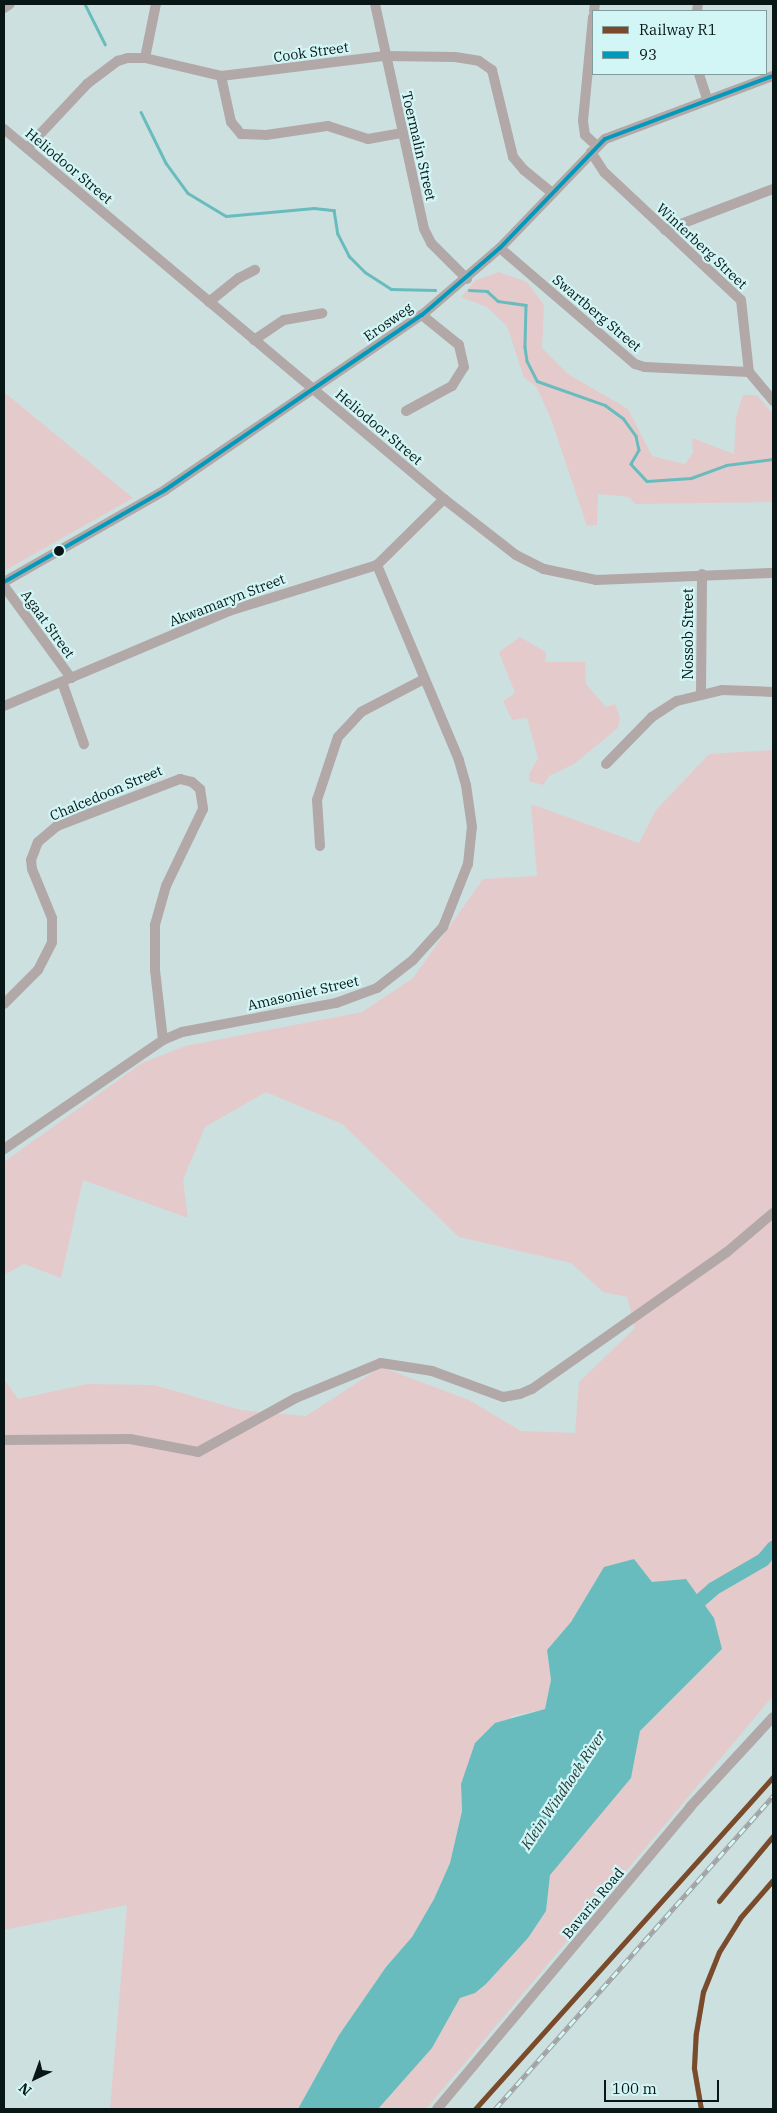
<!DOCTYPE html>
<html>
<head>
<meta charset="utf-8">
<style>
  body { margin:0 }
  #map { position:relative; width:777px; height:2113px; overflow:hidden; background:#cde0e0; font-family:"IBM Plex Serif",serif }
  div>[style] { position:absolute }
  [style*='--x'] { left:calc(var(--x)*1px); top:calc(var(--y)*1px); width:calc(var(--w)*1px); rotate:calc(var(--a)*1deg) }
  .green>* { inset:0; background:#e5cacb }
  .water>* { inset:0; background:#69bcbe }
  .stream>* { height:2.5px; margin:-1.25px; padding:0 1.25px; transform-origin:1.25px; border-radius:1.25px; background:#69bcbe }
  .river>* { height:14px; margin:-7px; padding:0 7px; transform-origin:7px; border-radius:7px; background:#69bcbe }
  .minor>* { height:10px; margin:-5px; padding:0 5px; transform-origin:5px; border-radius:5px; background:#b2a8a8 }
  .rail>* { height:4.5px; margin-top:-2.25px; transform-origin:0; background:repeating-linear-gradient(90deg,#d2f5f5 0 8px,#a1a3a3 0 16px); box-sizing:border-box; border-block:1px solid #a1a3a3 }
  .bus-1>* { height:4px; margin:-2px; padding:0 2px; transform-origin:2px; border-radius:2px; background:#019abc }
  .rail-1>* { height:5px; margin:-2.5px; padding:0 2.5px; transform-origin:2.5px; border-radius:2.5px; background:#7a4b2a }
  .dots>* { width:14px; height:14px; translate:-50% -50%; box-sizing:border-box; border:2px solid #d2f5f5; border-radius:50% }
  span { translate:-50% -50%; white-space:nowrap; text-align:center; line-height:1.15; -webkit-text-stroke:4.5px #d2f5f5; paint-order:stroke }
  .street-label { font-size:14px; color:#091616 }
  .water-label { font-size:15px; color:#253e3e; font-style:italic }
  .frame { position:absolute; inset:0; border:5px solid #091616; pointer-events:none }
  .legend { position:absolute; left:592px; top:10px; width:175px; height:65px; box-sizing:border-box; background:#d2f5f5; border:1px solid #829c9c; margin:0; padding:6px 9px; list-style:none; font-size:15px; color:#091616 }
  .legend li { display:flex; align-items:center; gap:10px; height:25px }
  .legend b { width:25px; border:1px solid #829c9c }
  .north { position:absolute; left:10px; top:2053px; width:50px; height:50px; -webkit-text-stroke:4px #d2f5f5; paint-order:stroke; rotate:222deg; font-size:14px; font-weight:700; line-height:20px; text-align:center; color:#091616 }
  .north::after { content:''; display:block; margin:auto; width:18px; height:22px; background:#091616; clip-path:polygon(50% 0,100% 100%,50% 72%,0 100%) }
  .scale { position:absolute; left:604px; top:2080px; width:115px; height:22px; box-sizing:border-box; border:2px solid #091616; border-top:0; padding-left:6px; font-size:15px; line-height:18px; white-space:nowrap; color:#091616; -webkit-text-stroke:4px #d2f5f5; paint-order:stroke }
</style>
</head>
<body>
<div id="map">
  <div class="green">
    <div style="clip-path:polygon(499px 272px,527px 282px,544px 305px,542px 348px,568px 374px,628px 409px,652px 456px,685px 464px,693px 453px,692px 438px,734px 454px,736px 417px,743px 395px,757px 395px,773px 414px,773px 502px,635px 504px,629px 497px,598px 494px,597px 525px,587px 526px,551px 419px,536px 386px,524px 378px,507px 326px,487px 307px,461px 297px,476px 280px)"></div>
    <div style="clip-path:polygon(4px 392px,133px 498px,4px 571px)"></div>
    <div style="clip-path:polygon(520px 637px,546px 652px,545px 662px,585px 662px,586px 684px,606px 707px,615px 704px,620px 717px,618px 728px,574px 764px,549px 776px,543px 785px,529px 781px,529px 774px,538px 758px,527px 718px,512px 720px,503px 701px,515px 693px,499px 652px)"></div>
    <div style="clip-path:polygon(773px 750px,773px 1696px,426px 2109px,378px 2109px,432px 2048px,460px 1998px,475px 1993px,486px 1984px,528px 1938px,546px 1911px,549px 1875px,631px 1778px,640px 1731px,722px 1649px,686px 1579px,652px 1583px,604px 1567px,571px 1622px,547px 1650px,551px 1680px,545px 1709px,512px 1716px,461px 1784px,462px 1811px,450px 1863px,434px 1899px,412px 1937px,386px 1967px,339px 2035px,298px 2109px,110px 2109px,127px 1905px,4px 1930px,4px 1379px,18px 1399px,87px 1384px,154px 1385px,241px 1410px,306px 1416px,381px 1367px,469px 1400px,521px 1431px,575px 1433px,579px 1382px,635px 1328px,627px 1297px,603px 1292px,571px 1263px,459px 1237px,342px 1124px,266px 1092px,205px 1127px,183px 1180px,188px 1218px,83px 1180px,61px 1278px,24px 1264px,4px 1275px,4px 1162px,142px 1063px,185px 1046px,362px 1012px,413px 978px,483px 879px,537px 876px,531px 804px,639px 843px,656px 810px,709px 754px)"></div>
  </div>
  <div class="water">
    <div style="clip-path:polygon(634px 1559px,652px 1582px,686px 1579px,714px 1618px,722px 1649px,640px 1731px,631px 1778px,550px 1875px,546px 1911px,528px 1938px,486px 1984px,475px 1993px,460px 1998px,432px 2048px,378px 2109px,298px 2109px,339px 2035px,386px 1967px,412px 1937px,434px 1899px,450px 1863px,462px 1811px,461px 1784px,475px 1743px,495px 1723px,545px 1709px,551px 1680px,547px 1650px,571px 1622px,604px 1567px)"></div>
  </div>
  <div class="stream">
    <div style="--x:85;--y:4;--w:45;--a:63.4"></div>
    <div style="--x:141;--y:112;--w:57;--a:63.9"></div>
    <div style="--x:166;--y:163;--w:37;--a:54"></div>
    <div style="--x:188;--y:193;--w:44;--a:31.2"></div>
    <div style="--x:226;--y:216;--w:88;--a:-5.2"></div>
    <div style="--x:314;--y:208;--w:20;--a:6"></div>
    <div style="--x:334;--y:210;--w:24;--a:81"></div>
    <div style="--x:338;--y:234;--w:25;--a:63"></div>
    <div style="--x:349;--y:256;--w:23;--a:45"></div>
    <div style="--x:365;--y:272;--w:31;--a:33"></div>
    <div style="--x:391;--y:289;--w:44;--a:1.3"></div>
    <div style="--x:469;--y:290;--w:18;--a:3"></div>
    <div style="--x:487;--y:291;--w:15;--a:42"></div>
    <div style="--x:498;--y:301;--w:28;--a:8"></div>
    <div style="--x:526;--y:305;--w:42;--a:91.4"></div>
    <div style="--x:525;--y:347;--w:14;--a:82"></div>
    <div style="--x:527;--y:361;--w:22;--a:63"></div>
    <div style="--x:537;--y:381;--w:72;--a:19.4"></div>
    <div style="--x:605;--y:405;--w:22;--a:36"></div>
    <div style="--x:623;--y:418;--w:22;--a:54"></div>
    <div style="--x:636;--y:436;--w:14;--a:78"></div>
    <div style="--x:639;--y:450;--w:16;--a:120"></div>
    <div style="--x:631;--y:464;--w:23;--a:47"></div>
    <div style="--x:647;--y:481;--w:44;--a:-3.9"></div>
    <div style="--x:691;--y:478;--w:37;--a:-20"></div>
    <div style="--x:726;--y:465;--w:47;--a:-7.3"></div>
  </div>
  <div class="river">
    <div style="--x:688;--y:1611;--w:33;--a:-41"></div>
    <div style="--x:713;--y:1589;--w:58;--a:-30.1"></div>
    <div style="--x:763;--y:1560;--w:16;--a:-50"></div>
  </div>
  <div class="minor">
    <div style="--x:375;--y:4;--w:230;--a:77.7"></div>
    <div style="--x:424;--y:229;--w:16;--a:63"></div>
    <div style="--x:431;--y:243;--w:51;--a:45"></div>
    <div style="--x:4;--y:8;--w:7;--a:-34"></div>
    <div style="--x:594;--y:11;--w:7;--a:-82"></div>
    <div style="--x:697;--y:11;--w:7;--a:-82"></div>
    <div style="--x:593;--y:17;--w:104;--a:95.5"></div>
    <div style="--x:583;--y:121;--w:14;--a:82"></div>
    <div style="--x:585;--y:135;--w:16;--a:43"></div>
    <div style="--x:145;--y:58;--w:55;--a:-78.5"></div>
    <div style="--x:699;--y:74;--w:26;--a:72"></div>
    <div style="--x:221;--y:76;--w:47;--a:77.7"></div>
    <div style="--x:231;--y:122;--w:16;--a:50"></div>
    <div style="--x:241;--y:134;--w:25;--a:2"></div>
    <div style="--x:266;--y:135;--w:63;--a:-8.3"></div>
    <div style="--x:328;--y:126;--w:42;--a:18"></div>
    <div style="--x:368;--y:139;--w:35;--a:-10"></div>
    <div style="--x:4;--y:129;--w:575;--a:40.06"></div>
    <div style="--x:444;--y:499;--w:91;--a:37.9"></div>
    <div style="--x:516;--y:555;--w:31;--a:27"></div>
    <div style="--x:544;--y:569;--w:53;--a:11.9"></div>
    <div style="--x:596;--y:580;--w:177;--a:-2.3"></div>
    <div style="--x:27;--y:148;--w:88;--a:-46.8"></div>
    <div style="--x:87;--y:84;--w:39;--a:-37"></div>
    <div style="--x:118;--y:61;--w:10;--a:-17"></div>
    <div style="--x:128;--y:58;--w:17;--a:0"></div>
    <div style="--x:145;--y:58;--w:78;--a:13.3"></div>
    <div style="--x:221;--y:76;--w:165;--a:-7"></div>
    <div style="--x:385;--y:56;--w:70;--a:0.8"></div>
    <div style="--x:455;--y:57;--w:24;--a:9"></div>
    <div style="--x:479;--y:61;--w:16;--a:35"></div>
    <div style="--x:492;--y:70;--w:89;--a:76.4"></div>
    <div style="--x:513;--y:157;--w:17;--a:50"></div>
    <div style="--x:524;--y:170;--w:35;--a:39"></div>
    <div style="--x:591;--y:152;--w:24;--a:57"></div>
    <div style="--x:604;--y:172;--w:187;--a:43.1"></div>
    <div style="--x:741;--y:300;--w:72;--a:83.7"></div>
    <div style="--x:749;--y:372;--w:38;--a:50"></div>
    <div style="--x:665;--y:230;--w:116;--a:-20.8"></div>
    <div style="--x:500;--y:248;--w:178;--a:40.7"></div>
    <div style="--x:635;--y:364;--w:10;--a:17"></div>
    <div style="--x:645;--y:367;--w:104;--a:2.8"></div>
    <div style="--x:209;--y:302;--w:38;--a:-39"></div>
    <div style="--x:239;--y:278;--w:18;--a:-27"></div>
    <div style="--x:254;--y:340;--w:36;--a:-34"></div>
    <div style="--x:284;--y:320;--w:39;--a:-10"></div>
    <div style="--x:406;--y:411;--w:52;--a:-28.5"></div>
    <div style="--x:452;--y:386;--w:22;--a:-58"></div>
    <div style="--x:464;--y:367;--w:23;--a:-103"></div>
    <div style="--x:459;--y:345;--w:48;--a:-141"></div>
    <div style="--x:4;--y:582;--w:185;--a:-29.7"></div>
    <div style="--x:165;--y:490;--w:311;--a:-34.3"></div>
    <div style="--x:422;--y:315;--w:103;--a:-40.7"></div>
    <div style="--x:500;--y:248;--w:151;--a:-46.1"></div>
    <div style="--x:605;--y:139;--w:179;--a:-20.6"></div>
    <div style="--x:4;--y:586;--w:114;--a:53.9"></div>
    <div style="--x:62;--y:682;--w:66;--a:70.5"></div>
    <div style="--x:701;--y:694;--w:120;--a:-89.5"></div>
    <div style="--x:4;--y:706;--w:244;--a:-22.9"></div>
    <div style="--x:229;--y:611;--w:155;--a:-17.3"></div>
    <div style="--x:377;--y:565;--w:94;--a:-44.6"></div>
    <div style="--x:606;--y:764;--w:66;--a:-45.6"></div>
    <div style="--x:652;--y:717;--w:30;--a:-33"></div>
    <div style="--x:677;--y:701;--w:46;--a:-13.7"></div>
    <div style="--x:722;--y:690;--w:51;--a:2.2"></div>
    <div style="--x:320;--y:846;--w:46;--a:-93.7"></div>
    <div style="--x:317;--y:800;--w:66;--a:-71.6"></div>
    <div style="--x:338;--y:737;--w:34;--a:-47"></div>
    <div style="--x:361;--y:712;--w:71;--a:-27.6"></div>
    <div style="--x:4;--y:1004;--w:48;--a:-45"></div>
    <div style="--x:38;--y:970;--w:31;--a:-63"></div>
    <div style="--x:52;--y:942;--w:24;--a:-90"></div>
    <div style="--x:52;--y:918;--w:53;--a:-112.2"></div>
    <div style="--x:32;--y:869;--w:9;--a:-96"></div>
    <div style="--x:31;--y:860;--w:19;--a:-69"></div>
    <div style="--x:38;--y:842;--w:25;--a:-40"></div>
    <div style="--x:57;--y:826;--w:132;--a:-20.9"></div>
    <div style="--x:180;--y:779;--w:12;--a:14"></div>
    <div style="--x:192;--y:782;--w:11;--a:41"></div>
    <div style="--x:200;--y:789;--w:20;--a:81"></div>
    <div style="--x:203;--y:809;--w:85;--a:115.7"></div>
    <div style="--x:166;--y:886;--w:41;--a:105.8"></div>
    <div style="--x:155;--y:925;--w:45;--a:90"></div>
    <div style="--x:155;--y:970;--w:70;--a:83.5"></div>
    <div style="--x:4;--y:1149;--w:193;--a:-34.4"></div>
    <div style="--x:163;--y:1040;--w:21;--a:-23"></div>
    <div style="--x:182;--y:1032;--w:157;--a:-10.7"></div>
    <div style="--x:336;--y:1003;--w:44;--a:-20.1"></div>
    <div style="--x:377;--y:988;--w:46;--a:-37.9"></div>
    <div style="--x:413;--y:960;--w:45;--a:-47.7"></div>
    <div style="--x:443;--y:927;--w:68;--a:-68.4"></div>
    <div style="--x:468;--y:864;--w:37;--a:-84"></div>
    <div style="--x:472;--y:827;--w:42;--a:-98.1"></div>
    <div style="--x:466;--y:785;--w:26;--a:-106"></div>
    <div style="--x:459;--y:760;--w:212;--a:-112.8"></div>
    <div style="--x:4;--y:1440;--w:126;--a:-0.5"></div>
    <div style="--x:130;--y:1439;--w:69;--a:10.8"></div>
    <div style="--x:198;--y:1452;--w:112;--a:-28.9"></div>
    <div style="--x:296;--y:1398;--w:92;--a:-22.4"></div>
    <div style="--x:381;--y:1363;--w:52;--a:8.9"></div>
    <div style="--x:432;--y:1371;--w:76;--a:20.1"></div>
    <div style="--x:503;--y:1397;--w:17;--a:-10"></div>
    <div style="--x:520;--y:1394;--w:13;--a:-23"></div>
    <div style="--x:532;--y:1389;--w:238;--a:-35.1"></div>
    <div style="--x:727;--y:1252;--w:60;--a:-40.3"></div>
    <div style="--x:437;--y:2109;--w:394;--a:-50"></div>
    <div style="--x:690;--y:1807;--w:122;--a:-47.3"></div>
  </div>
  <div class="rail">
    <div style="--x:719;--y:1901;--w:85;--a:-50.3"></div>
    <div style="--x:495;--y:2109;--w:419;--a:-48.4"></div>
    <div style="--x:701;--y:2109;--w:42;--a:-99.7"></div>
    <div style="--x:694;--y:2068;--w:35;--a:-87"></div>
    <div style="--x:696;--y:2033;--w:42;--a:-80.3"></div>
    <div style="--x:703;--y:1992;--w:43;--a:-68.2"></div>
    <div style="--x:719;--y:1952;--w:40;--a:-58"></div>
    <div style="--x:740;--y:1918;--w:50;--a:-49"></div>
  </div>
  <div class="bus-1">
    <div style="--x:4;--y:582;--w:185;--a:-29.7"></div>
    <div style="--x:165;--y:490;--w:311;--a:-34.3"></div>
    <div style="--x:422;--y:315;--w:103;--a:-40.7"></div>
    <div style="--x:500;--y:248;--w:151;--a:-46.1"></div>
    <div style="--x:605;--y:139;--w:179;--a:-20.6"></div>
  </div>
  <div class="rail-1">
    <div style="--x:719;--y:1901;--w:85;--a:-50.3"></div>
    <div style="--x:475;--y:2109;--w:446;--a:-48.1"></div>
    <div style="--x:701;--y:2109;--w:42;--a:-99.7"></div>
    <div style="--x:694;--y:2068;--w:35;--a:-87"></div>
    <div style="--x:696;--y:2033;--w:42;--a:-80.3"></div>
    <div style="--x:703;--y:1992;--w:43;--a:-68.2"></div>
    <div style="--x:719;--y:1952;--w:40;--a:-58"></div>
    <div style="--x:740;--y:1918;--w:50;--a:-49"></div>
  </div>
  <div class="dots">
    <div style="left:59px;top:551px;background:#091616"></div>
  </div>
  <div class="street-label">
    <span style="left:311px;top:52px;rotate:-8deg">Cook Street</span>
    <span style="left:419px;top:146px;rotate:77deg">Toermalin Street</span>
    <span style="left:69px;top:166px;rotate:40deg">Heliodoor Street</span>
    <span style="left:702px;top:246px;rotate:43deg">Winterberg Street</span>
    <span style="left:597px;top:313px;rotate:40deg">Swartberg Street</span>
    <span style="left:388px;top:322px;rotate:-35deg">Erosweg</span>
    <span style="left:379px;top:427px;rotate:40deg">Heliodoor Street</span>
    <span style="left:227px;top:600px;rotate:-21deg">Akwamaryn Street</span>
    <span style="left:48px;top:624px;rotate:54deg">Agaat Street</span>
    <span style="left:688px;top:634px;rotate:-90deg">Nossob Street</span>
    <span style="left:106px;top:793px;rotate:-23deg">Chalcedoon Street</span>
    <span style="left:303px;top:993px;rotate:-13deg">Amasoniet Street</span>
    <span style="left:593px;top:1903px;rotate:-50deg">Bavaria Road</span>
  </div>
  <div class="water-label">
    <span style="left:563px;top:1790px;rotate:-56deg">Klein Windhoek River</span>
  </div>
  <div class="frame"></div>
  <ul class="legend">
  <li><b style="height:6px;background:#7a4b2a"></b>Railway R1</li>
  <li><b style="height:6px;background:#019abc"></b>93</li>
  </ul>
  <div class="north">N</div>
  <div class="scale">100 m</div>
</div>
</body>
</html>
